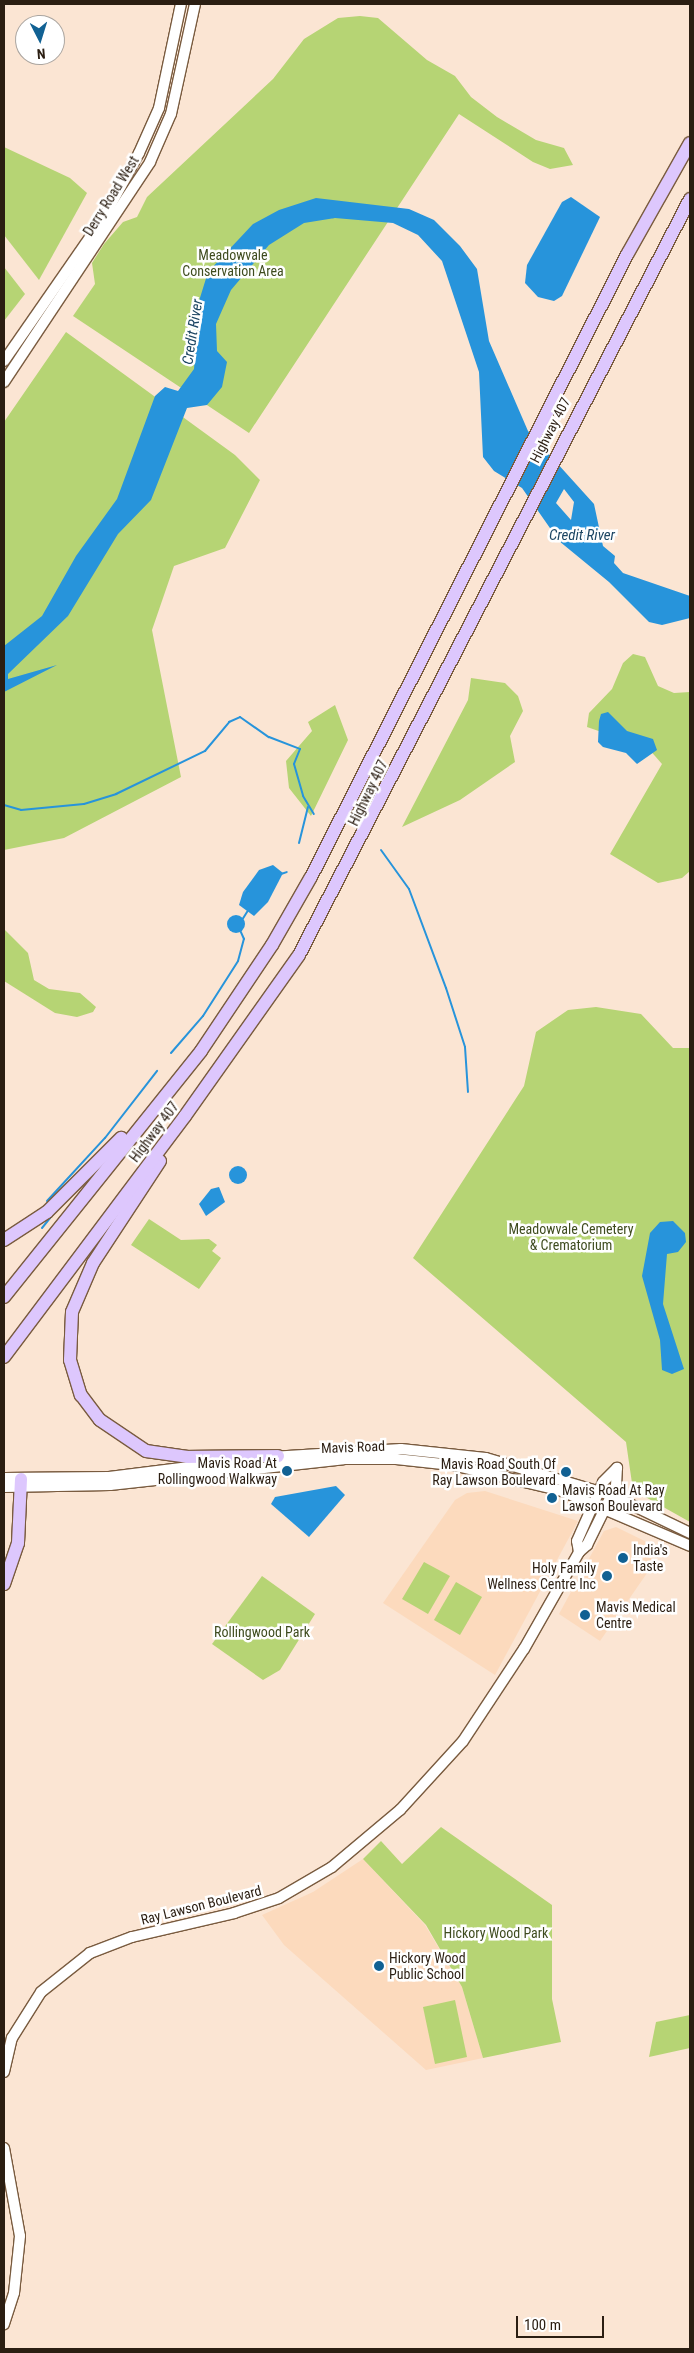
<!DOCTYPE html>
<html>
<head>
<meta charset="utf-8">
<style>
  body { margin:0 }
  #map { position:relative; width:694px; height:2353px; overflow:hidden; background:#fbe5d3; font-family:"Roboto Condensed",sans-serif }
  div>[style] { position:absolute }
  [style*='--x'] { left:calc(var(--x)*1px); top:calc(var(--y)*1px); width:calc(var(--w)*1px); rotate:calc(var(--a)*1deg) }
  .built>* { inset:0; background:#fcdabd }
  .green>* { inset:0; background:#b6d474 }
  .water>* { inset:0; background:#2794db }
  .round { border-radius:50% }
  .stream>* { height:2px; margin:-1px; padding:0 1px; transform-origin:1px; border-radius:1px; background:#2794db }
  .roads { filter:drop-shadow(1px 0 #795b3f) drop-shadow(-1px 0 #795b3f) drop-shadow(0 1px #795b3f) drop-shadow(0 -1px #795b3f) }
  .secondary>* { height:10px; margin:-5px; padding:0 5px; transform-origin:5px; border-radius:5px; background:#fff }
  .highway>* { height:12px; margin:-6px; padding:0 6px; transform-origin:6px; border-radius:6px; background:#ddc7fd }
  .dots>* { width:14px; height:14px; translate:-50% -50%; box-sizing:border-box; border:2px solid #fff; border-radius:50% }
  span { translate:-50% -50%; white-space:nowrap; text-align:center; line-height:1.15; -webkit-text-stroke:5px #fff; paint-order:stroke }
  .street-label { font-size:14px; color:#2b1e12 }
  .park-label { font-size:14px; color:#3f4c1f }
  .poi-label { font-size:14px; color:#2b1e12 }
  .right { translate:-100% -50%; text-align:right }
  .left { translate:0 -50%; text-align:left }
  .water-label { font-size:15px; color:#1d4663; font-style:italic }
  .frame { position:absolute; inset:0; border:5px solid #2b1e12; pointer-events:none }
  .north { position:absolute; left:15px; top:15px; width:50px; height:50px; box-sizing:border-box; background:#fff; border:1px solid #aaa5a0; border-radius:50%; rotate:175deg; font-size:14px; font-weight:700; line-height:20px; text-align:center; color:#2b1e12 }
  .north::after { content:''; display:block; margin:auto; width:18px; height:22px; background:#116193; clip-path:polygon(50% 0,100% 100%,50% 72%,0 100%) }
  .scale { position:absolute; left:516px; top:2316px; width:88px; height:22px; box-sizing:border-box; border:2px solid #2b1e12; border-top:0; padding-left:6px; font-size:15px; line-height:18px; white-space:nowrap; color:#2b1e12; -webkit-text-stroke:4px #fff; paint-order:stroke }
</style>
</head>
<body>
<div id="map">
  <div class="built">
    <div style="clip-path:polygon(485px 1491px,578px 1521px,495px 1675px,383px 1603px,455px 1500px,467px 1493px)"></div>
    <div style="clip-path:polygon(616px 1527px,663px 1550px,600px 1641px,559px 1614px,604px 1531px)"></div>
    <div style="clip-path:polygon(363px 1859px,425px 1925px,462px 1987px,483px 2058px,426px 2070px,284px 1945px,262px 1915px,313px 1892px)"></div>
  </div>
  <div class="green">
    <div style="clip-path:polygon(360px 16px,378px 18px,427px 60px,455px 76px,471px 97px,497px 117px,536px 140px,564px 148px,573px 165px,550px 169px,533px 162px,459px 114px,249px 433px,73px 316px,95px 284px,92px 263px,104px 244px,123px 222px,137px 217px,147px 197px,273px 79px,304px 39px,338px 18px)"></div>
    <div style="clip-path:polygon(4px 147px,70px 178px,87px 193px,39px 280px,4px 235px)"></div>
    <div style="clip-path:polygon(4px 267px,25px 294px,4px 321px)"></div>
    <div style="clip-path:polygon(66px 332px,235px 455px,260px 480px,225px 548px,174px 566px,152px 630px,181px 777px,64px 838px,4px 850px,4px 422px)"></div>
    <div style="clip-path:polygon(633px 654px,645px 657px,658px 686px,674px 693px,690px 692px,690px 871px,682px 878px,658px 883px,610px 854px,662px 764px,648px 748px,587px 727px,589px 713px,612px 689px,623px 663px)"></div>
    <div style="clip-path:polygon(471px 678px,505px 683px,518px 696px,523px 711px,510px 736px,515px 762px,460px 800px,402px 827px,468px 700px)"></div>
    <div style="clip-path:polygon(335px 705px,348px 740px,311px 816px,289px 788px,286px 761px,312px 731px,308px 722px)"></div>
    <div style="clip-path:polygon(4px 929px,28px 953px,34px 980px,49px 989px,80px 993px,96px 1007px,93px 1012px,77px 1017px,55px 1013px,4px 981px)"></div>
    <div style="clip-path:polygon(596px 1007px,641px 1014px,673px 1048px,690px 1048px,690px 1522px,633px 1490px,626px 1442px,413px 1258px,524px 1086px,536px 1032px,568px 1010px)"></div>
    <div style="clip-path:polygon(149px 1219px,181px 1240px,209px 1239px,217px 1245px,212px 1251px,221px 1258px,199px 1289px,131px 1245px)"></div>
    <div style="clip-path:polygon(424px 1562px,450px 1576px,428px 1614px,402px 1599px)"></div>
    <div style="clip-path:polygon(262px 1576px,315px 1614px,280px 1670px,263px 1680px,212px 1644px)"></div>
    <div style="clip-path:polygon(456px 1582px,482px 1597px,460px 1635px,434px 1620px)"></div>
    <div style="clip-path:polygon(441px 1827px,552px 1905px,552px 1999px,561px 2042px,483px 2058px,462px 1987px,426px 1925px,363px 1859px,381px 1841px,402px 1864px)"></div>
    <div style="clip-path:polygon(455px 2000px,467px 2057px,435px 2064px,423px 2007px)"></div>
    <div style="clip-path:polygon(690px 2015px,690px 2048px,649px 2057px,656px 2022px)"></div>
  </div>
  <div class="water">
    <div style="clip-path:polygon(571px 197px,600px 217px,562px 296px,554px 301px,538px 297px,525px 283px,527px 265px,562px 202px)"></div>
    <div style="clip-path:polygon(evenodd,316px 198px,409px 209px,434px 220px,460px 246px,477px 269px,489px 341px,528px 431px,594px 504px,603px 546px,615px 556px,614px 563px,623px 573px,690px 596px,690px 618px,662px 625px,649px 622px,609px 582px,559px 541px,522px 488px,494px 471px,483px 457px,479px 372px,442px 261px,418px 235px,393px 223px,335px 218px,304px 223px,269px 245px,231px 290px,216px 324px,217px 351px,227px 362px,222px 387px,207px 405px,187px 408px,151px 500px,118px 534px,68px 616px,8px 674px,8px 679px,57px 665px,4px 692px,4px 646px,42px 616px,76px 556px,117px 499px,155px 396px,165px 387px,178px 391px,194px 369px,199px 301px,208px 272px,253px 224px,279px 210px,316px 198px,564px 489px,574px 502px,571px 520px,556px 503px,564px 489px)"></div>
    <div style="clip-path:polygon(608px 712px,627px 731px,653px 739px,657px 750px,637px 764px,626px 753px,603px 747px,598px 742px,599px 721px,601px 714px)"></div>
    <div style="clip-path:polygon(273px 865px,283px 873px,268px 902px,254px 916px,239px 905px,243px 892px,259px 870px)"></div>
    <div class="round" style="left:227px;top:915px;width:18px;height:18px"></div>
    <div class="round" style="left:229px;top:1166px;width:18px;height:18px"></div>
    <div style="clip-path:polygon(219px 1187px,225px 1202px,206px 1216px,199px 1204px,211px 1189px)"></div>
    <div style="clip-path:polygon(673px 1221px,685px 1233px,686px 1242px,678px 1252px,667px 1254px,663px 1304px,684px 1369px,672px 1374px,662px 1370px,660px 1340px,642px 1276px,650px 1233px,660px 1222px)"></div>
    <div style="clip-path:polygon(336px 1486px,345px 1495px,309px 1537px,271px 1504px,275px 1497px)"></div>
  </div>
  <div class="stream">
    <div style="--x:4;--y:805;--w:18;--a:16"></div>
    <div style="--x:21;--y:810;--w:63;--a:-5.4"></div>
    <div style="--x:84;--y:804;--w:34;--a:-17"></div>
    <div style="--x:116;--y:794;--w:99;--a:-25.8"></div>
    <div style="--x:205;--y:751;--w:38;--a:-50"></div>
    <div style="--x:229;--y:722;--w:12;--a:-24"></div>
    <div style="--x:240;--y:717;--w:35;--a:35"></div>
    <div style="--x:269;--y:737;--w:33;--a:21"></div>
    <div style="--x:300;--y:749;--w:16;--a:112"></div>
    <div style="--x:294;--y:764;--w:33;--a:74"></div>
    <div style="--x:303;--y:796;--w:21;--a:59"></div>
    <div style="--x:299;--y:843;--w:37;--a:-76"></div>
    <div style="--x:381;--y:850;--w:48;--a:54.3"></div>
    <div style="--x:409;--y:889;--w:106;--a:69.5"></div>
    <div style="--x:446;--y:988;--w:62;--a:72.1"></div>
    <div style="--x:465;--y:1047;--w:45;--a:86.2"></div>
    <div style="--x:281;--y:874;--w:6;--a:-18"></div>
    <div style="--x:242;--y:920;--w:13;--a:-58"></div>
    <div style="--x:171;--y:1053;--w:49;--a:-49.1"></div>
    <div style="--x:203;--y:1016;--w:65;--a:-57.5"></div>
    <div style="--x:238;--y:961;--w:23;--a:-75"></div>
    <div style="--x:244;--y:939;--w:10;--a:-114"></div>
    <div style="--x:47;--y:1201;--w:86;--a:-47.4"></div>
    <div style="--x:105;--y:1138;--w:85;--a:-52.2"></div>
    <div style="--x:42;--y:1228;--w:22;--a:-51"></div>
  </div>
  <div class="roads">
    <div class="secondary">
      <div style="--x:4;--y:361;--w:175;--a:-55.2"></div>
      <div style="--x:104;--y:217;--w:73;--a:-61.3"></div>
      <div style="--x:139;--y:153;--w:49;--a:-66"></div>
      <div style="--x:159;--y:108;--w:106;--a:-78.1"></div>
      <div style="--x:4;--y:382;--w:264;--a:-56.4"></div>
      <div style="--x:150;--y:162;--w:52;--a:-66.4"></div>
      <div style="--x:171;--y:114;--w:113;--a:-77.7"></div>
      <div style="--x:271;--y:1457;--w:130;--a:-3.5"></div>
      <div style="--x:401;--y:1449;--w:85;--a:6"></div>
      <div style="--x:486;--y:1458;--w:130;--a:16.5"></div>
      <div style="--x:611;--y:1495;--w:88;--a:25.7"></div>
      <div style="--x:4;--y:1478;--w:105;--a:-0.5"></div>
      <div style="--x:109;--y:1477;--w:129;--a:-7.1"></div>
      <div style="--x:4;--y:1487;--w:106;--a:-1.1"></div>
      <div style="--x:110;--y:1485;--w:235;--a:-6.3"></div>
      <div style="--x:344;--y:1459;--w:52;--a:0"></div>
      <div style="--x:396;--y:1459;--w:56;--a:6.1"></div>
      <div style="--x:452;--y:1465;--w:110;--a:13.2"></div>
      <div style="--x:559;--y:1490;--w:142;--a:23.1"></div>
      <div style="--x:579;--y:1552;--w:11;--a:-100"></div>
      <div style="--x:577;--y:1541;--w:64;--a:-66.2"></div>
      <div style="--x:603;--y:1482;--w:20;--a:-45"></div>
      <div style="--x:4;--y:2072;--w:35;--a:-77"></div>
      <div style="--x:12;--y:2038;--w:54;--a:-57.8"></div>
      <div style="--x:41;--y:1992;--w:63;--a:-38.5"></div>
      <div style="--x:90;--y:1953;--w:45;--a:-20.9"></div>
      <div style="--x:132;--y:1937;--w:105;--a:-13.2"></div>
      <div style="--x:234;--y:1913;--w:47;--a:-18.4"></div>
      <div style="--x:279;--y:1898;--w:61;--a:-30.3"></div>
      <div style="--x:332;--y:1867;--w:89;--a:-40"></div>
      <div style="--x:400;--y:1810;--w:93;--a:-47.6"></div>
      <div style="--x:463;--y:1741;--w:110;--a:-56.5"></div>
      <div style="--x:524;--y:1649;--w:112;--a:-60.4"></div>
      <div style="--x:579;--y:1552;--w:11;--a:-41"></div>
      <div style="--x:587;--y:1545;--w:66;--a:-63.8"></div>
      <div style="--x:616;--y:1486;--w:18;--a:-87"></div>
      <div style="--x:4;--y:2148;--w:89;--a:79.7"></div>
      <div style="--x:20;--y:2236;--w:57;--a:96"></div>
      <div style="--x:14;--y:2293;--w:33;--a:108"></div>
    </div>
    <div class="highway">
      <div style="--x:160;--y:1161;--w:122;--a:123.3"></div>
      <div style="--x:93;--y:1263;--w:53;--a:113.2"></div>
      <div style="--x:72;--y:1312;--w:48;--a:92.4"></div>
      <div style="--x:70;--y:1360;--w:37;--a:73"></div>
      <div style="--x:81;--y:1395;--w:31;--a:53"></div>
      <div style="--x:100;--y:1420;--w:55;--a:34"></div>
      <div style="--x:146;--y:1451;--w:42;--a:8.1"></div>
      <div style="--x:188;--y:1457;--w:90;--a:-0.6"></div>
      <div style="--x:4;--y:1240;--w:51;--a:-33.1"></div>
      <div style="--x:47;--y:1212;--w:105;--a:-45"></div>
      <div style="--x:4;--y:1297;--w:315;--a:-51.3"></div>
      <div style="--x:201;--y:1051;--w:128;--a:-56.2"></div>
      <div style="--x:272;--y:945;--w:78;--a:-60.2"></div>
      <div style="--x:311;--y:877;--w:700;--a:-63.07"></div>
      <div style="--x:628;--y:253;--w:126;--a:-60.6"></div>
      <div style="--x:4;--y:1357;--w:301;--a:-53.1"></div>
      <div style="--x:185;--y:1116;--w:197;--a:-54.7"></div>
      <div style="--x:299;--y:955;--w:851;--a:-62.65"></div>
      <div style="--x:4;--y:1584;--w:43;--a:-71.1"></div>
      <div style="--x:18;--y:1543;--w:64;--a:-87.3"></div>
    </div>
  </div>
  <div class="dots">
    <div style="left:287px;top:1471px;background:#116193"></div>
    <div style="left:566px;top:1472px;background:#116193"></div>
    <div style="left:552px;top:1498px;background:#116193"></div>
    <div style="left:623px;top:1558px;background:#116193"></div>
    <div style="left:607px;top:1576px;background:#116193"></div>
    <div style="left:585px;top:1615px;background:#116193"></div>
    <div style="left:379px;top:1966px;background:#116193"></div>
  </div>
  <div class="street-label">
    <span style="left:111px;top:196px;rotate:-58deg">Derry Road West</span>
    <span style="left:550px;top:430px;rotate:-63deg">Highway 407</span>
    <span style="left:368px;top:793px;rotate:-64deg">Highway 407</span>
    <span style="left:154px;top:1132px;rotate:-53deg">Highway 407</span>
    <span style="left:353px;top:1447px;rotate:-2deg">Mavis Road</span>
    <span style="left:201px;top:1905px;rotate:-14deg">Ray Lawson Boulevard</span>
  </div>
  <div class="park-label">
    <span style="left:233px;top:263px">Meadowvale<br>Conservation Area</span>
    <span style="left:571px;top:1237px">Meadowvale Cemetery<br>&amp; Crematorium</span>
    <span style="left:262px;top:1632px">Rollingwood Park</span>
    <span style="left:496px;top:1933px">Hickory Wood Park</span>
  </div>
  <div class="poi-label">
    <span class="right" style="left:277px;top:1471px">Mavis Road At<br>Rollingwood Walkway</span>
    <span class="right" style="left:556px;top:1472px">Mavis Road South Of<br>Ray Lawson Boulevard</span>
    <span class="left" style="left:562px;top:1498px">Mavis Road At Ray<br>Lawson Boulevard</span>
    <span class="left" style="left:633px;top:1558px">India's<br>Taste</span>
    <span class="right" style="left:596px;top:1576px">Holy Family<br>Wellness Centre Inc</span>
    <span class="left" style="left:596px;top:1615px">Mavis Medical<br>Centre</span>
    <span class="left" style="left:389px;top:1966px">Hickory Wood<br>Public School</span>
  </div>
  <div class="water-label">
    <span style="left:193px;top:332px;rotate:-81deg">Credit River</span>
    <span style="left:582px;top:536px">Credit River</span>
  </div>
  <div class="frame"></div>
  <div class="north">N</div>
  <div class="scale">100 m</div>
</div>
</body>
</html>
